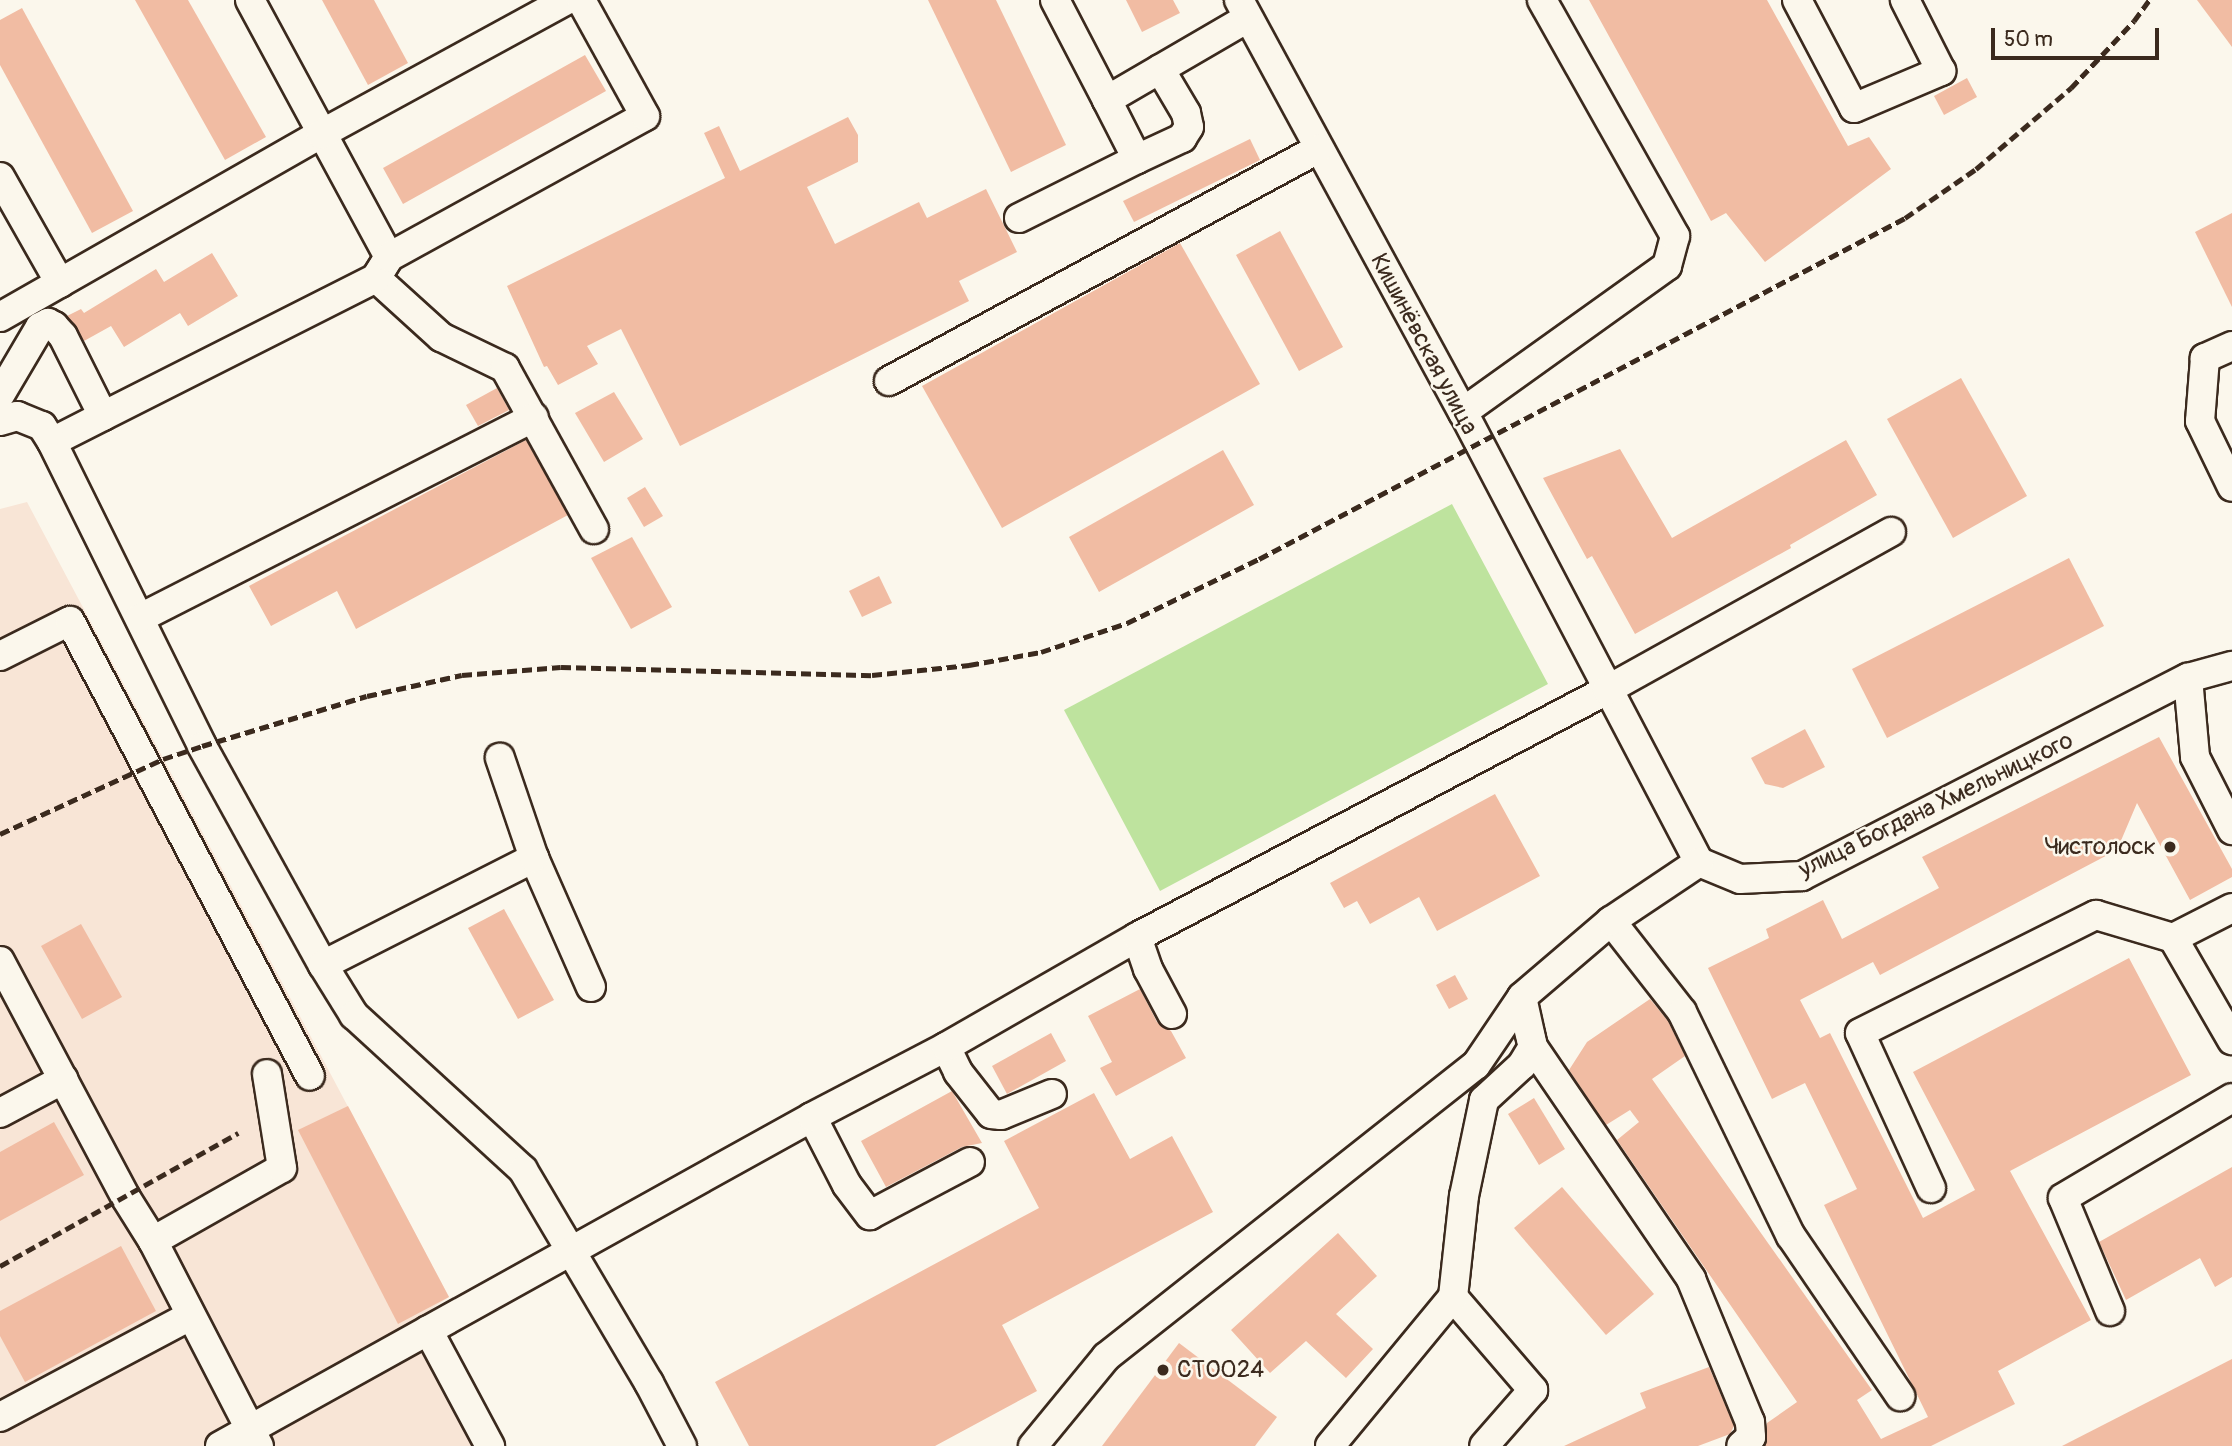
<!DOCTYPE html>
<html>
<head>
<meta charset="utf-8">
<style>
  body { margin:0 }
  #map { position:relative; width:2232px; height:1446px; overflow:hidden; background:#fbf7ec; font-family:Pangolin,sans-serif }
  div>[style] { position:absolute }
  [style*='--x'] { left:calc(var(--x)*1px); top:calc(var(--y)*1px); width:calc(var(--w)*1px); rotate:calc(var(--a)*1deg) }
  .built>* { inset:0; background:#f8e5d6 }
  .green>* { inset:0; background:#bee39e }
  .building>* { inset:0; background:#f1bca3 }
  .roads { filter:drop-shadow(2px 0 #3b2a1e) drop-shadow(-2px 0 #3b2a1e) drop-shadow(0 2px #3b2a1e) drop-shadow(0 -2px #3b2a1e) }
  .minor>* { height:28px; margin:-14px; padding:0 14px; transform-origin:14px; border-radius:14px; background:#fbf7ec }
  .rail>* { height:5px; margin-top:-2.5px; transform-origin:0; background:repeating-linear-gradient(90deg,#3b2a1e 0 10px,transparent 0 15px) }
  .dots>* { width:19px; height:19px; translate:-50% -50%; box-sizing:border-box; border:4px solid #fbf7ec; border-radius:50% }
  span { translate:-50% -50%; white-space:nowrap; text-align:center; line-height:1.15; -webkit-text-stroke:5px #fbf7ec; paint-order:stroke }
  .street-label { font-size:24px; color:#3b2a1e }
  .poi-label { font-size:24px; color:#3b2a1e }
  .right { translate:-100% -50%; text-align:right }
  .left { translate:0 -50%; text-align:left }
  .scale { position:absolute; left:1991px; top:28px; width:168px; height:32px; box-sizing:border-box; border:4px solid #3b2a1e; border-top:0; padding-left:9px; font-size:21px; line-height:24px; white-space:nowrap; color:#3b2a1e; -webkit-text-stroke:5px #fbf7ec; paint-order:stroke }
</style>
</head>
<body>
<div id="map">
  <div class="built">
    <div style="clip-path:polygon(27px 502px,449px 1297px,431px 1309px,505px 1446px,0 1446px,0 509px)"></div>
  </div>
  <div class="green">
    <div style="clip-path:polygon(1452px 504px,1548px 684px,1160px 891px,1064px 710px)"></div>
  </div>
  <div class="building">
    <div style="clip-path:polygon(135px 0,188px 0,266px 137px,225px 160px)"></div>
    <div style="clip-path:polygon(322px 0,374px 0,408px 63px,368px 85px)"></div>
    <div style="clip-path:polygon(928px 0,996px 0,1066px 145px,1011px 172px)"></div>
    <div style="clip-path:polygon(1126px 0,1173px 0,1180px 13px,1142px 32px)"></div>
    <div style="clip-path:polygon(1589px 0,1767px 0,1848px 146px,1869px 137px,1891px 169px,1765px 262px,1726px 213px,1711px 221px)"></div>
    <div style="clip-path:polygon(2197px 0,2232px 0,2232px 47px)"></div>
    <div style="clip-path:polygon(22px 8px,133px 211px,92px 233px,0 65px,0 20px)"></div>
    <div style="clip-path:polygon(585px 55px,606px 91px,403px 204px,383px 168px)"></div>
    <div style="clip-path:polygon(1967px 78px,1977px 97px,1944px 115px,1934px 96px)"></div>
    <div style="clip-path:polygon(848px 117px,858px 135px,858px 162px,807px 187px,835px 244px,919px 202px,927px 218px,986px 189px,1017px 252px,959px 281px,969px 301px,680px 446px,621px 329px,587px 346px,598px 364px,558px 385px,547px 366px,544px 367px,507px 286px,725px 178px,704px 133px,719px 126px,740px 171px)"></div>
    <div style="clip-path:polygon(1250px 139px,1260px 160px,1134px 222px,1123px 201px)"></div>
    <div style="clip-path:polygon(2232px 213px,2232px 307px,2195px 232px)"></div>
    <div style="clip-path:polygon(1280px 231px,1343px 347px,1299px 371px,1236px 255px)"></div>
    <div style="clip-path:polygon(1180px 243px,1260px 384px,1002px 528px,922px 386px)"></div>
    <div style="clip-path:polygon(212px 253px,238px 296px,188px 326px,180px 313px,124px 347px,111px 326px,84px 341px,67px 316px,81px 309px,84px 313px,156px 269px,164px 282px)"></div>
    <div style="clip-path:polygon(1961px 378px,2027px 496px,1953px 538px,1887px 419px)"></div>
    <div style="clip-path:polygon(497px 388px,509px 410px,478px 426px,466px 405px)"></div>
    <div style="clip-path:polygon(614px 392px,643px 439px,604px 462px,575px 413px)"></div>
    <div style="clip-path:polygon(526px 440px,568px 515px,356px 629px,337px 591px,271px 626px,249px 586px)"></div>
    <div style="clip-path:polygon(1846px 440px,1877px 495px,1790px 545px,1791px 548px,1635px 634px,1592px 556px,1587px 559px,1543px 478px,1620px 449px,1672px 538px)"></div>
    <div style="clip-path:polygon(1223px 450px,1254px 505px,1099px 592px,1069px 537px)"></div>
    <div style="clip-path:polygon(645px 487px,663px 516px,644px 527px,627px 498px)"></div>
    <div style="clip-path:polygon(632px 537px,672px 607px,631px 629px,591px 558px)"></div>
    <div style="clip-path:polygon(2069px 558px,2104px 626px,1887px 738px,1852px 669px)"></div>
    <div style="clip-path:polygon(879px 576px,892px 603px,862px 617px,849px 591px)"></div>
    <div style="clip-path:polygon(1805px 729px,1825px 767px,1783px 788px,1765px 784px,1751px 758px)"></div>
    <div style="clip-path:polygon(2159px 737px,2232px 869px,2232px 877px,2190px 900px,2137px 803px,2117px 850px,1880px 975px,1873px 962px,1800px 1000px,1820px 1038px,1830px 1033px,1923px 1218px,1975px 1190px,1913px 1072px,2129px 958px,2191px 1075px,2010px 1171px,2091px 1320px,1998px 1371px,2015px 1404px,1931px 1446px,1765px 1446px,1767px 1423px,1797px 1402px,1617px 1140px,1639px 1122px,1630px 1110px,1606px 1125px,1569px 1070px,1587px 1042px,1650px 999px,1668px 1021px,1685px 1056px,1652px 1079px,1872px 1390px,1857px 1400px,1881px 1439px,1928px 1417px,1824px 1205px,1857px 1189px,1805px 1083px,1772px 1099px,1708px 968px,1769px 938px,1766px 929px,1823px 900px,1842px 939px,1939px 888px,1922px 857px)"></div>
    <div style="clip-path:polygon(1495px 794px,1540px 876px,1437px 931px,1419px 897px,1370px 924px,1357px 901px,1344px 908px,1330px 883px)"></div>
    <div style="clip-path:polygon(504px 909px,554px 1000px,518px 1019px,468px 928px)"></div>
    <div style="clip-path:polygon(81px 924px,122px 997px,82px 1019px,41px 946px)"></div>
    <div style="clip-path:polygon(1455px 975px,1468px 999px,1449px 1009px,1436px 985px)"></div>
    <div style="clip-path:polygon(1140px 989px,1157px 1022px,1171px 1031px,1186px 1058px,1116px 1096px,1100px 1068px,1112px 1062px,1088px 1016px)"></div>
    <div style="clip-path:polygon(1051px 1033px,1066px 1061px,1007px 1094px,992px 1066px)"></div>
    <div style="clip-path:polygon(952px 1091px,982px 1143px,962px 1147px,886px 1187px,861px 1141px)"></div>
    <div style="clip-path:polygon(1094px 1093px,1130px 1159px,1172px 1136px,1213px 1212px,1002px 1325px,1037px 1391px,935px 1446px,749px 1446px,715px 1382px,1039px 1208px,1004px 1141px)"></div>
    <div style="clip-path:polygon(1534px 1098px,1565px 1149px,1539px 1165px,1508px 1114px)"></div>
    <div style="clip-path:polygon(348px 1106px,449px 1297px,398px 1324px,298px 1130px)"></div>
    <div style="clip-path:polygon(54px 1122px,84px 1175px,0 1221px,0 1152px)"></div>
    <div style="clip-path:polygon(2232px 1167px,2232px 1277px,2215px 1287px,2200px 1258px,2126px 1300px,2099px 1242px)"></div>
    <div style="clip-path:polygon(1562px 1187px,1654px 1294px,1606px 1335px,1514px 1228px)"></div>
    <div style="clip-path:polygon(1338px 1233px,1377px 1276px,1336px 1314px,1373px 1349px,1346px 1378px,1306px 1341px,1270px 1373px,1231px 1330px)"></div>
    <div style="clip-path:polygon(121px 1246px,156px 1311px,25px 1382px,0 1336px,0 1311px)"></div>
    <div style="clip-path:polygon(1179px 1343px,1277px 1417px,1255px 1446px,1102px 1446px)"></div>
    <div style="clip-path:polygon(2232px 1359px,2232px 1446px,2062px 1446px)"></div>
    <div style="clip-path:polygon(1709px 1367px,1734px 1426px,1730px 1434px,1698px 1446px,1564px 1446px,1646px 1408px,1640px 1393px)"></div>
  </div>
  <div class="roads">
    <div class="minor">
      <div style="--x:250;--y:0;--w:292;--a:61.6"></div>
      <div style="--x:389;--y:257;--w:25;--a:122"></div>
      <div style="--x:376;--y:278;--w:88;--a:42.2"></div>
      <div style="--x:441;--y:337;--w:71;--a:25.8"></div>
      <div style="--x:505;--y:368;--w:184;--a:61.1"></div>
      <div style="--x:1055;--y:0;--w:113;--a:62.5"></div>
      <div style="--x:1107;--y:100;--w:163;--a:-30.2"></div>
      <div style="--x:1239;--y:0;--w:469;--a:61.5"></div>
      <div style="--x:1463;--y:412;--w:508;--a:62.33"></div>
      <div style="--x:1699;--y:862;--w:44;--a:22.5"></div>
      <div style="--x:1740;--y:879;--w:62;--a:-2.8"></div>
      <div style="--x:1802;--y:876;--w:434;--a:-27.2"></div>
      <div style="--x:2188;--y:678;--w:46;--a:-15.3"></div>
      <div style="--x:1797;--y:0;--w:122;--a:62.2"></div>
      <div style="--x:1854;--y:108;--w:95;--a:-23"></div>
      <div style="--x:1941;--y:71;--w:80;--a:-116.9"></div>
      <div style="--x:1137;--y:159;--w:50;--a:-25"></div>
      <div style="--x:1182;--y:138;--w:13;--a:-58"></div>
      <div style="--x:1189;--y:127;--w:14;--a:-102"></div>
      <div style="--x:1186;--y:113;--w:51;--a:-120.6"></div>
      <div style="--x:0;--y:177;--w:122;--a:60.5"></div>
      <div style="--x:1019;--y:218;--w:132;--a:-26.6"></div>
      <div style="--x:1137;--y:159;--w:66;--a:-117"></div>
      <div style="--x:0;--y:317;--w:369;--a:-29.7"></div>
      <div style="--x:321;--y:134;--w:280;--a:-28.6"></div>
      <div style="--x:2232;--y:346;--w:30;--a:156"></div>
      <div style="--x:2205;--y:358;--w:63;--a:94.5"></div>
      <div style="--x:2200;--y:421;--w:73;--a:64.1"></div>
      <div style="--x:889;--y:381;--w:488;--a:-28.4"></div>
      <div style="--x:0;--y:395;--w:79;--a:-59.5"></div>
      <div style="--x:40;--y:327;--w:9;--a:-27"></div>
      <div style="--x:48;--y:323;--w:7;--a:27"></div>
      <div style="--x:54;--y:326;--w:13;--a:48"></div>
      <div style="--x:63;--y:336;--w:89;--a:63.4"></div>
      <div style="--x:103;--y:416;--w:57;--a:153"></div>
      <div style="--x:1463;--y:412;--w:251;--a:-35.6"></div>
      <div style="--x:1667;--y:266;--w:31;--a:-75"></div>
      <div style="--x:1675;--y:236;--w:271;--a:-119.4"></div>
      <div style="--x:103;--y:416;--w:306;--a:-26.8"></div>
      <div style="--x:376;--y:278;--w:25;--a:-58"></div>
      <div style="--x:389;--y:257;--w:292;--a:-28.8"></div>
      <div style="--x:645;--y:116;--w:132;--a:-118.9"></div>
      <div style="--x:0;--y:421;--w:18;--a:-16"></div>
      <div style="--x:17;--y:416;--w:27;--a:22"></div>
      <div style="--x:42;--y:426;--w:19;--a:58"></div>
      <div style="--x:52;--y:442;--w:339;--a:63.7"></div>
      <div style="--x:202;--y:746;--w:250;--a:61.1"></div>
      <div style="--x:323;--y:965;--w:59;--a:58.2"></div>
      <div style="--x:354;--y:1015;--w:229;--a:42.5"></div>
      <div style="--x:523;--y:1170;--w:247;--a:59.4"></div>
      <div style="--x:649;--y:1383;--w:71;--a:62.4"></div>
      <div style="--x:140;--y:618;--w:442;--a:-27"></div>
      <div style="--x:0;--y:656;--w:78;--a:-26.6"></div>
      <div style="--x:70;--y:621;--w:514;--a:62.19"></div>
      <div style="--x:2188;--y:678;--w:79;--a:84.9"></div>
      <div style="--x:2195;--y:757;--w:82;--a:63.1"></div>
      <div style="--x:534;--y:858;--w:141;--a:66.2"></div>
      <div style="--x:2232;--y:908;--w:66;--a:153"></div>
      <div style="--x:2173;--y:938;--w:118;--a:60"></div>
      <div style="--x:1611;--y:921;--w:115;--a:52"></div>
      <div style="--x:1682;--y:1012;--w:249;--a:64.1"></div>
      <div style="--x:1791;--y:1236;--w:194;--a:55.7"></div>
      <div style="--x:1137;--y:937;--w:34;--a:71"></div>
      <div style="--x:1148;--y:969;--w:51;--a:61.9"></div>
      <div style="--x:0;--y:961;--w:268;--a:62"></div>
      <div style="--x:126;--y:1198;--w:51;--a:57.9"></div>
      <div style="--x:153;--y:1241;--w:231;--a:62.7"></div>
      <div style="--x:323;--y:965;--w:237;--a:-26.9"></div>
      <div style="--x:534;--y:858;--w:106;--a:-108.8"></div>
      <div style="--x:1529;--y:1031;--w:16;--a:76"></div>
      <div style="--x:1533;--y:1047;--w:281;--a:55.7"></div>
      <div style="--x:1691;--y:1279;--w:155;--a:67.6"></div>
      <div style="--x:1750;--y:1422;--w:15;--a:86"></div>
      <div style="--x:1751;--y:1437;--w:13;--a:138"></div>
      <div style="--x:946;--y:1047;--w:28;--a:64"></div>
      <div style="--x:958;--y:1072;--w:53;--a:51.8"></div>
      <div style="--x:991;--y:1114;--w:10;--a:6"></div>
      <div style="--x:1001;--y:1115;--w:55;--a:-22.4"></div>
      <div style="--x:0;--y:1113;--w:72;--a:-28"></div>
      <div style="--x:812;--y:1117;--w:76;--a:62.8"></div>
      <div style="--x:847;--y:1185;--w:38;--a:53"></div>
      <div style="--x:870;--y:1215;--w:113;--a:-27.9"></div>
      <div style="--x:1931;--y:1188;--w:170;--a:-114.6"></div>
      <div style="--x:1860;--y:1033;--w:264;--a:-26.6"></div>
      <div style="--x:2096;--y:915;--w:80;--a:16.6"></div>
      <div style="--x:153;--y:1241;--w:148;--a:-29.5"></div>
      <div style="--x:282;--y:1168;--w:95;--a:-99.1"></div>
      <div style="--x:1453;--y:1297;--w:123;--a:49.3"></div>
      <div style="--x:1533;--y:1390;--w:74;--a:131.2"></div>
      <div style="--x:2110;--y:1311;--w:122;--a:-112.6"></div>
      <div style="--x:2063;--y:1198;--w:196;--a:-30.6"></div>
      <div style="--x:428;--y:1330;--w:132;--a:61.9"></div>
      <div style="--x:0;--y:1417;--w:215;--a:-28"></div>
      <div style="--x:220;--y:1446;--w:677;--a:-29.06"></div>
      <div style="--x:812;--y:1117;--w:151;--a:-27.6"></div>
      <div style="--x:946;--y:1047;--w:220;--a:-29.9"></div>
      <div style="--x:1137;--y:937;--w:531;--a:-27.72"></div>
      <div style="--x:1607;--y:690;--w:325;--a:-29.1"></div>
      <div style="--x:1033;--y:1446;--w:115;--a:-50.6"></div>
      <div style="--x:1106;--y:1357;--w:471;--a:-38.3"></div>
      <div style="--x:1476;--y:1065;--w:82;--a:-55.9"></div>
      <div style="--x:1522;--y:997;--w:117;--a:-40.5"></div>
      <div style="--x:1611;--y:921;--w:106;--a:-33.8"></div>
      <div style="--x:1330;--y:1446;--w:193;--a:-50.5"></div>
      <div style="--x:1453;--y:1297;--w:102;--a:-83.8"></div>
      <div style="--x:1464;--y:1196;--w:98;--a:-78.2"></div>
      <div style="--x:1484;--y:1100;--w:52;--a:-42.6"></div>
      <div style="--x:1522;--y:1065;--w:21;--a:-59"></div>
      <div style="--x:1533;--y:1047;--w:51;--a:-102.4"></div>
    </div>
  </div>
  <div class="rail">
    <div style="--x:0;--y:834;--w:179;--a:-24.7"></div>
    <div style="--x:163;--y:759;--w:41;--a:-18.4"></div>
    <div style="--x:202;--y:746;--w:172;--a:-16.9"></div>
    <div style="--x:367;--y:696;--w:97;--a:-12.5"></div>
    <div style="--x:462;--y:675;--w:99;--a:-4.6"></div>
    <div style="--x:561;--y:667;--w:311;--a:1.5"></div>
    <div style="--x:872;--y:675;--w:98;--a:-5.9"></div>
    <div style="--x:969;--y:665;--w:73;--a:-10.2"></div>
    <div style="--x:1041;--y:652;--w:91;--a:-18.6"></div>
    <div style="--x:1127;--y:623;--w:147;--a:-25.9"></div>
    <div style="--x:1259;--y:559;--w:730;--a:-27.83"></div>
    <div style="--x:1905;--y:218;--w:86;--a:-34.6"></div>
    <div style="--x:1976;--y:169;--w:125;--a:-40.5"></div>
    <div style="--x:2071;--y:88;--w:92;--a:-46.8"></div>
    <div style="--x:2134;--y:21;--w:26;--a:-54"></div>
    <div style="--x:0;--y:1266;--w:273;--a:-29.2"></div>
  </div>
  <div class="dots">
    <div style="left:2170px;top:847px;background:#3b2a1e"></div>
    <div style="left:1163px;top:1370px;background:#3b2a1e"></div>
  </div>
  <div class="street-label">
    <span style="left:1424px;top:344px;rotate:62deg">Кишинёвская улица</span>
    <span style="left:1936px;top:805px;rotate:-26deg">улица Богдана Хмельницкого</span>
  </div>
  <div class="poi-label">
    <span class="right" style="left:2156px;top:847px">Чистолоск</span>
    <span class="left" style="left:1177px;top:1370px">СТО024</span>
  </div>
  <div class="scale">50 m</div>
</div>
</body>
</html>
